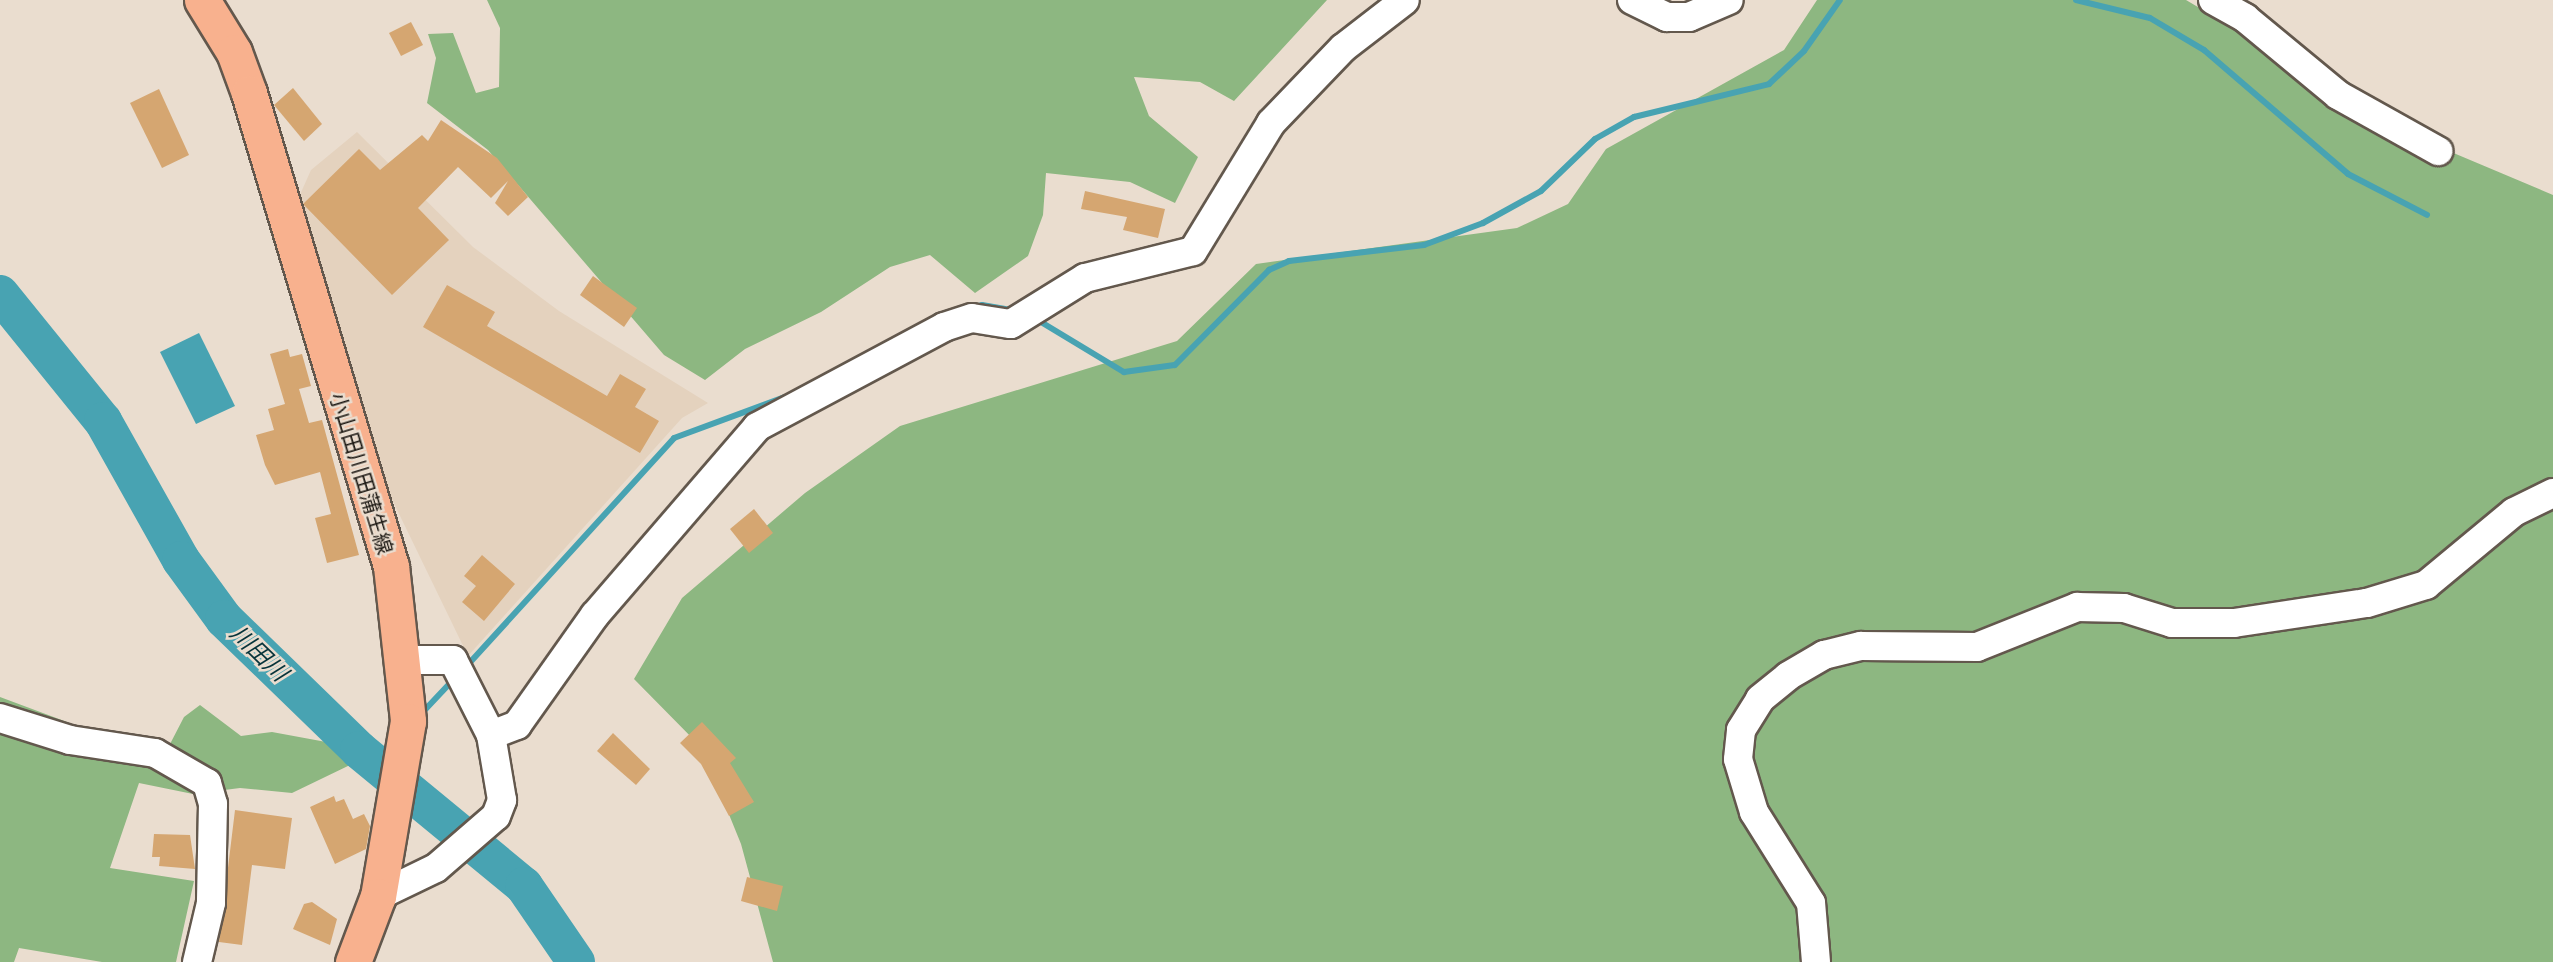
<!DOCTYPE html>
<html>
<head>
<meta charset="utf-8">
<style>
  body { margin:0 }
  #map { position:relative; width:2553px; height:962px; overflow:hidden; background:#eaddcf; font-family:"Asap Condensed","Noto Sans JP",sans-serif }
  div>[style] { position:absolute }
  [style*='--x'] { left:calc(var(--x)*1px); top:calc(var(--y)*1px); width:calc(var(--w)*1px); rotate:calc(var(--a)*1deg) }
  .built>* { inset:0; background:#e4d2be }
  .forest>* { inset:0; background:#8db781 }
  .water>* { inset:0; background:#48a3b2 }
  .stream>* { height:6px; margin:-3px; padding:0 3px; transform-origin:3px; border-radius:3px; background:#48a3b2 }
  .river>* { height:38px; margin:-19px; padding:0 19px; transform-origin:19px; border-radius:19px; background:#48a3b2 }
  .building>* { inset:0; background:#d5a671 }
  .roads { filter:drop-shadow(2px 0 #63584d) drop-shadow(-2px 0 #63584d) drop-shadow(0 2px #63584d) drop-shadow(0 -2px #63584d) }
  .minor>* { height:28px; margin:-14px; padding:0 14px; transform-origin:14px; border-radius:14px; background:#fff }
  .major>* { height:35px; margin:-17.5px; padding:0 17.5px; transform-origin:17.5px; border-radius:17.5px; background:#f8b18e }
  span { translate:-50% -50%; white-space:nowrap; text-align:center; line-height:1.15; -webkit-text-stroke:5px #eaddcf; paint-order:stroke }
  .street-label { font-size:21px; color:#1c1813 }
  .water-label { font-size:23px; color:#06333a; font-style:italic }
</style>
</head>
<body>
<div id="map">
  <div class="built">
    <div style="clip-path:polygon(357px 132px,473px 247px,559px 311px,708px 403px,682px 418px,468px 656px,386px 487px,298px 199px,311px 170px)"></div>
  </div>
  <div class="forest">
    <div style="clip-path:polygon(487px 0,1327px 0,1234px 101px,1200px 82px,1134px 77px,1149px 116px,1198px 157px,1175px 203px,1130px 182px,1046px 173px,1043px 215px,1028px 256px,975px 293px,930px 255px,890px 267px,821px 312px,745px 349px,705px 380px,664px 355px,488px 150px,427px 103px,436px 58px,428px 34px,453px 33px,476px 93px,499px 87px,500px 28px)"></div>
    <div style="clip-path:polygon(1817px 0,2186px 0,2425px 141px,2553px 195px,2553px 962px,773px 962px,741px 844px,702px 748px,634px 679px,682px 598px,805px 493px,900px 426px,1177px 341px,1256px 264px,1517px 228px,1568px 204px,1606px 149px,1784px 50px)"></div>
    <div style="clip-path:polygon(0 697px,142px 750px,169px 746px,184px 717px,200px 705px,241px 736px,272px 732px,337px 744px,350px 765px,292px 793px,240px 788px,193px 794px,139px 783px,110px 868px,194px 881px,176px 962px,102px 962px,19px 948px,14px 962px,0 962px)"></div>
  </div>
  <div class="water">
    <div style="clip-path:polygon(199px 333px,235px 406px,196px 424px,160px 352px)"></div>
  </div>
  <div class="stream">
    <div style="--x:2076;--y:0;--w:76;--a:13.7"></div>
    <div style="--x:2150;--y:18;--w:63;--a:30.7"></div>
    <div style="--x:2204;--y:50;--w:190;--a:40.7"></div>
    <div style="--x:2348;--y:174;--w:89;--a:27.4"></div>
    <div style="--x:936;--y:316;--w:47;--a:-13.4"></div>
    <div style="--x:982;--y:305;--w:35;--a:10"></div>
    <div style="--x:1036;--y:319;--w:103;--a:31.1"></div>
    <div style="--x:1124;--y:372;--w:51;--a:-7.8"></div>
    <div style="--x:1175;--y:365;--w:134;--a:-45.3"></div>
    <div style="--x:1269;--y:270;--w:22;--a:-24"></div>
    <div style="--x:1289;--y:261;--w:136;--a:-6.8"></div>
    <div style="--x:1424;--y:245;--w:63;--a:-20.4"></div>
    <div style="--x:1483;--y:223;--w:66;--a:-28.9"></div>
    <div style="--x:1541;--y:191;--w:75;--a:-43.9"></div>
    <div style="--x:1595;--y:139;--w:45;--a:-29.4"></div>
    <div style="--x:1634;--y:117;--w:139;--a:-13.7"></div>
    <div style="--x:1769;--y:84;--w:48;--a:-43.3"></div>
    <div style="--x:1804;--y:51;--w:62;--a:-54.8"></div>
    <div style="--x:464;--y:669;--w:312;--a:-47.7"></div>
    <div style="--x:674;--y:438;--w:118;--a:-20.3"></div>
    <div style="--x:421;--y:714;--w:48;--a:-46.7"></div>
    <div style="--x:375;--y:763;--w:21;--a:-47"></div>
  </div>
  <div class="river">
    <div style="--x:0;--y:294;--w:164;--a:51"></div>
    <div style="--x:103;--y:421;--w:159;--a:60.7"></div>
    <div style="--x:181;--y:560;--w:73;--a:53.9"></div>
    <div style="--x:224;--y:619;--w:188;--a:44.1"></div>
    <div style="--x:359;--y:750;--w:214;--a:39.5"></div>
    <div style="--x:524;--y:886;--w:92;--a:55.6"></div>
  </div>
  <div class="building">
    <div style="clip-path:polygon(411px 22px,423px 45px,401px 56px,389px 33px)"></div>
    <div style="clip-path:polygon(293px 88px,322px 124px,304px 141px,274px 105px)"></div>
    <div style="clip-path:polygon(159px 89px,189px 155px,162px 168px,130px 103px)"></div>
    <div style="clip-path:polygon(441px 120px,497px 158px,528px 197px,508px 216px,495px 203px,508px 181px,491px 198px,458px 167px,418px 208px,449px 240px,392px 295px,303px 204px,359px 149px,380px 170px,422px 135px,428px 141px)"></div>
    <div style="clip-path:polygon(1085px 191px,1165px 209px,1158px 238px,1123px 230px,1127px 217px,1081px 209px)"></div>
    <div style="clip-path:polygon(593px 276px,637px 308px,624px 327px,580px 295px)"></div>
    <div style="clip-path:polygon(447px 285px,495px 312px,487px 326px,607px 396px,620px 374px,646px 389px,635px 407px,659px 421px,640px 453px,423px 327px)"></div>
    <div style="clip-path:polygon(288px 349px,290px 357px,302px 354px,311px 386px,299px 389px,309px 423px,322px 420px,359px 555px,327px 563px,315px 518px,331px 514px,320px 472px,275px 485px,265px 465px,256px 435px,274px 430px,268px 409px,285px 404px,270px 354px)"></div>
    <div style="clip-path:polygon(754px 509px,773px 533px,749px 553px,730px 529px)"></div>
    <div style="clip-path:polygon(482px 555px,515px 584px,484px 621px,462px 602px,476px 586px,464px 576px)"></div>
    <div style="clip-path:polygon(702px 722px,736px 758px,730px 763px,754px 802px,729px 816px,701px 764px,680px 743px)"></div>
    <div style="clip-path:polygon(613px 733px,650px 769px,636px 785px,597px 751px)"></div>
    <div style="clip-path:polygon(334px 796px,336px 802px,344px 799px,353px 819px,364px 814px,370px 826px,366px 849px,335px 864px,310px 807px)"></div>
    <div style="clip-path:polygon(235px 810px,292px 818px,285px 869px,252px 865px,242px 945px,219px 942px)"></div>
    <div style="clip-path:polygon(154px 834px,190px 835px,195px 869px,159px 866px,160px 857px,152px 857px)"></div>
    <div style="clip-path:polygon(747px 877px,783px 886px,777px 911px,741px 901px)"></div>
    <div style="clip-path:polygon(312px 902px,337px 919px,330px 945px,293px 929px,304px 904px)"></div>
  </div>
  <div class="roads">
    <div class="minor">
      <div style="--x:1632;--y:0;--w:39;--a:26"></div>
      <div style="--x:1667;--y:17;--w:22;--a:0"></div>
      <div style="--x:1689;--y:17;--w:43;--a:-23"></div>
      <div style="--x:2213;--y:0;--w:37;--a:29"></div>
      <div style="--x:2245;--y:18;--w:121;--a:39.6"></div>
      <div style="--x:2338;--y:95;--w:115;--a:29.2"></div>
      <div style="--x:404;--y:660;--w:49;--a:0"></div>
      <div style="--x:453;--y:660;--w:84;--a:63.1"></div>
      <div style="--x:491;--y:735;--w:28;--a:-21"></div>
      <div style="--x:517;--y:725;--w:135;--a:-54.7"></div>
      <div style="--x:595;--y:615;--w:248;--a:-49.2"></div>
      <div style="--x:757;--y:427;--w:212;--a:-28.1"></div>
      <div style="--x:944;--y:327;--w:29;--a:-18"></div>
      <div style="--x:972;--y:318;--w:39;--a:9"></div>
      <div style="--x:1011;--y:324;--w:87;--a:-31.9"></div>
      <div style="--x:1085;--y:278;--w:111;--a:-14"></div>
      <div style="--x:1193;--y:251;--w:150;--a:-58.6"></div>
      <div style="--x:1271;--y:123;--w:104;--a:-46.2"></div>
      <div style="--x:1343;--y:48;--w:78;--a:-37.7"></div>
      <div style="--x:0;--y:718;--w:73;--a:17.4"></div>
      <div style="--x:70;--y:740;--w:86;--a:8.7"></div>
      <div style="--x:155;--y:753;--w:60;--a:30"></div>
      <div style="--x:207;--y:783;--w:22;--a:74"></div>
      <div style="--x:213;--y:804;--w:99;--a:91.2"></div>
      <div style="--x:211;--y:903;--w:61;--a:103.3"></div>
      <div style="--x:378;--y:896;--w:64;--a:-25.8"></div>
      <div style="--x:436;--y:868;--w:79;--a:-40.9"></div>
      <div style="--x:496;--y:816;--w:17;--a:-69"></div>
      <div style="--x:502;--y:800;--w:66;--a:-99.6"></div>
      <div style="--x:1816;--y:962;--w:59;--a:-94.8"></div>
      <div style="--x:1811;--y:903;--w:107;--a:-122.1"></div>
      <div style="--x:1754;--y:812;--w:55;--a:-106.8"></div>
      <div style="--x:1738;--y:759;--w:29;--a:-84"></div>
      <div style="--x:1741;--y:730;--w:36;--a:-58"></div>
      <div style="--x:1760;--y:699;--w:36;--a:-39"></div>
      <div style="--x:1788;--y:676;--w:42;--a:-30.3"></div>
      <div style="--x:1824;--y:655;--w:38;--a:-14"></div>
      <div style="--x:1861;--y:646;--w:116;--a:0.5"></div>
      <div style="--x:1977;--y:647;--w:108;--a:-21.8"></div>
      <div style="--x:2077;--y:607;--w:47;--a:1.2"></div>
      <div style="--x:2124;--y:608;--w:50;--a:17.4"></div>
      <div style="--x:2172;--y:623;--w:62;--a:0"></div>
      <div style="--x:2234;--y:623;--w:134;--a:-8.6"></div>
      <div style="--x:2367;--y:603;--w:62;--a:-17"></div>
      <div style="--x:2426;--y:585;--w:114;--a:-39.7"></div>
      <div style="--x:2514;--y:512;--w:43;--a:-26"></div>
    </div>
    <div class="major">
      <div style="--x:202;--y:0;--w:61;--a:58.4"></div>
      <div style="--x:234;--y:52;--w:44;--a:69.9"></div>
      <div style="--x:249;--y:93;--w:494;--a:73.3"></div>
      <div style="--x:391;--y:566;--w:156;--a:83.7"></div>
      <div style="--x:408;--y:721;--w:178;--a:99.7"></div>
      <div style="--x:378;--y:896;--w:71;--a:110.7"></div>
    </div>
  </div>
  <div class="street-label">
    <span style="left:362px;top:473px;rotate:73deg">小山田川田蒲生線</span>
  </div>
  <div class="water-label">
    <span style="left:259px;top:653px;rotate:44deg">川田川</span>
  </div>
</div>
</body>
</html>
